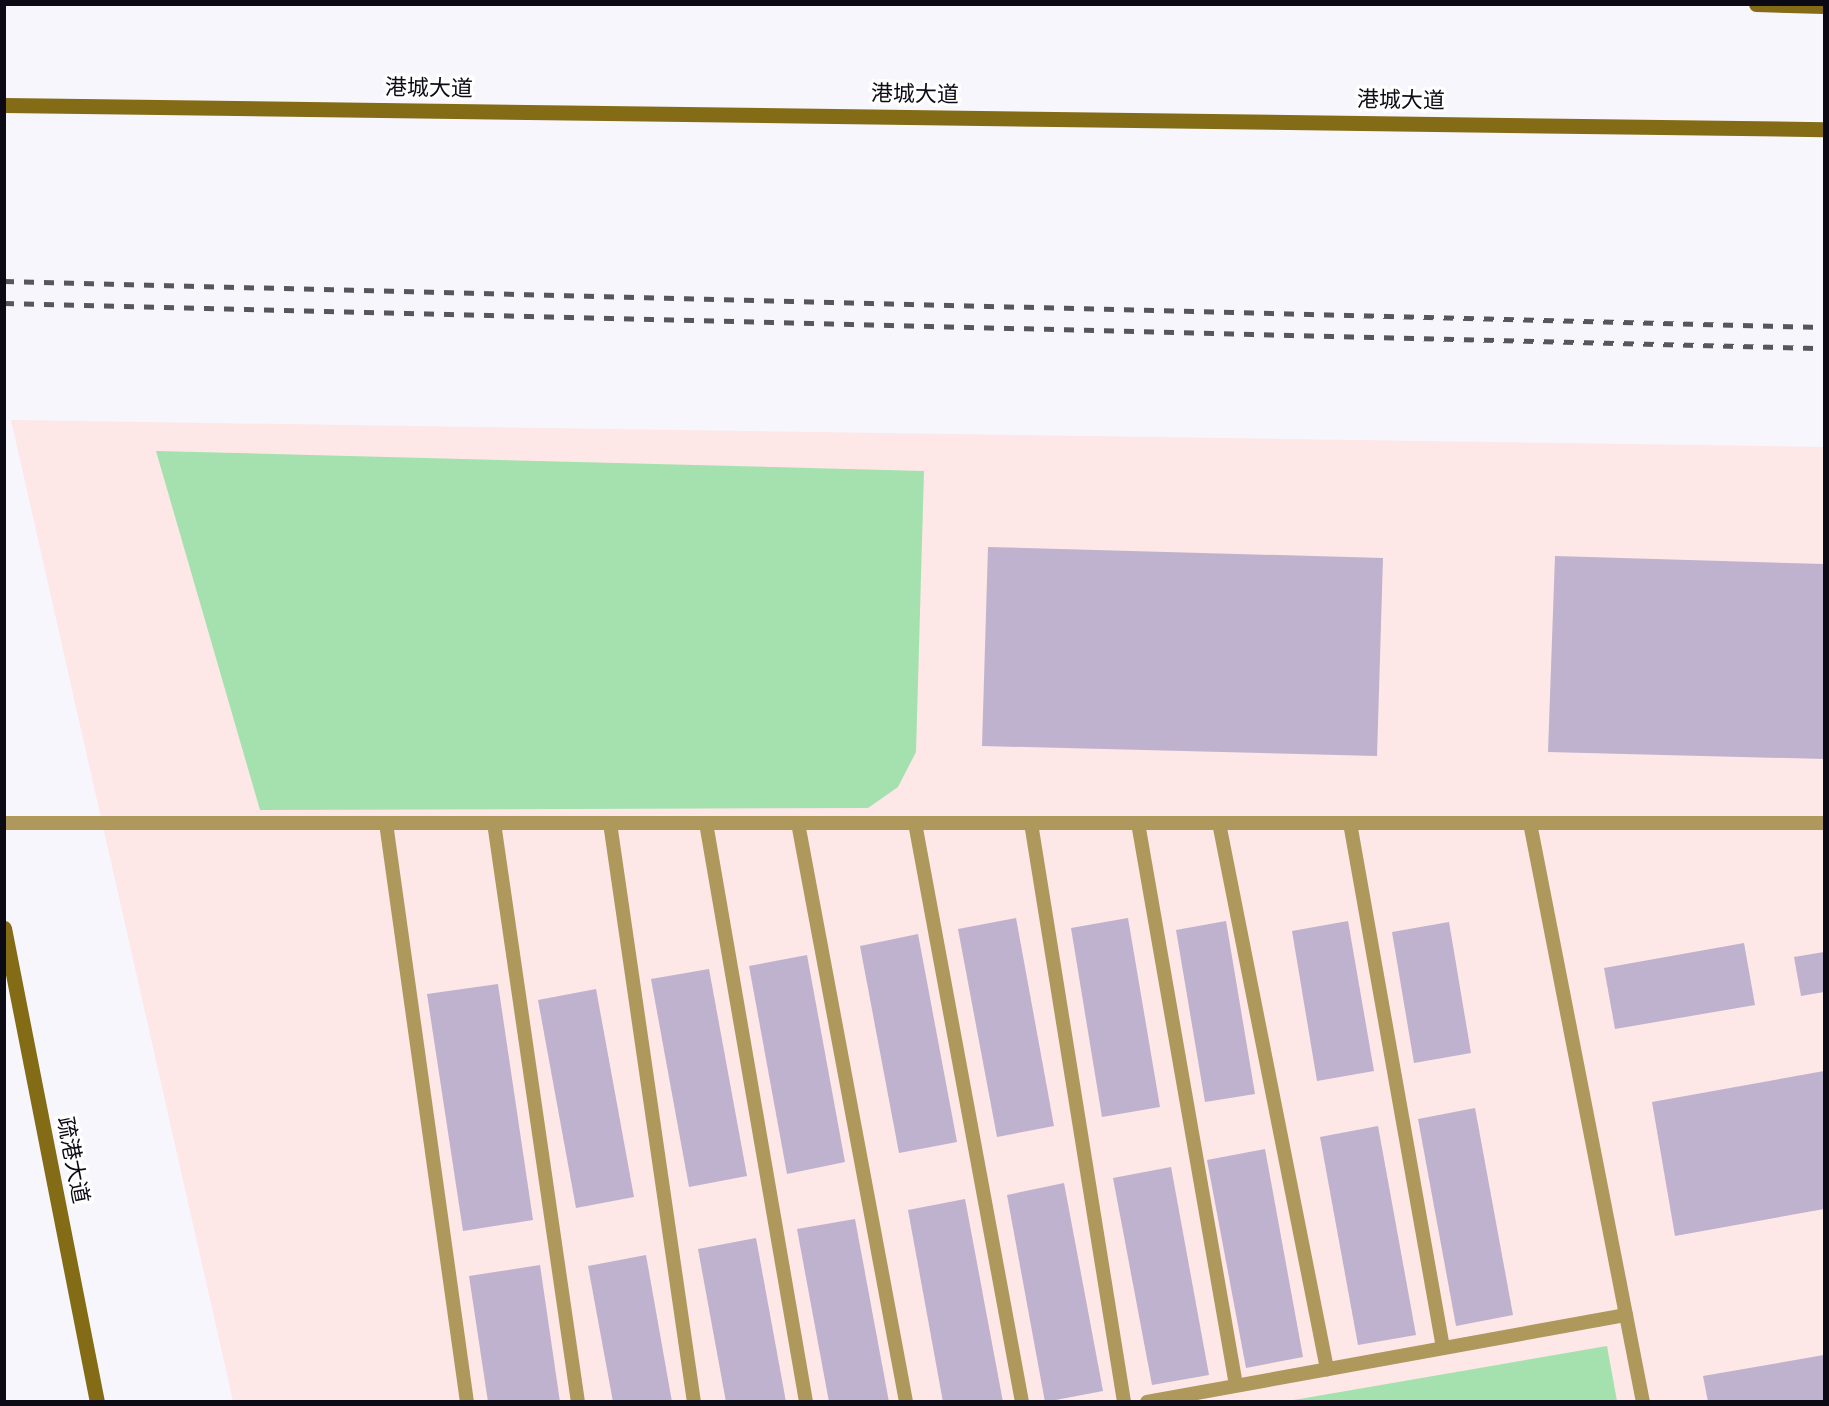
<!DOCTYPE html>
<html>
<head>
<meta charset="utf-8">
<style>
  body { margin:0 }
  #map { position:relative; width:1829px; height:1406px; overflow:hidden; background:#f7f6fc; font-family:"Space Grotesk","Noto Sans SC",sans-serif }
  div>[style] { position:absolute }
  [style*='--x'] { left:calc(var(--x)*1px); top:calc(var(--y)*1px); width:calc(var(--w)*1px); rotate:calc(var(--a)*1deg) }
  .industrial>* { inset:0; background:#fde7e7 }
  .green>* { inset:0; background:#a4e1ae }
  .building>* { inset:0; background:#beb2ce }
  .lane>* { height:14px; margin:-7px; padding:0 7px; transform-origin:7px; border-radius:7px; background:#ae985b }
  .secondary>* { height:15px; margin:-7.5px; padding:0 7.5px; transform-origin:7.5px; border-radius:7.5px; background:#846b16 }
  .rail>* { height:4.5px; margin-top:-2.25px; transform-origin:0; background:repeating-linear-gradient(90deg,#57565e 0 10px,transparent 0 20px) }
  span { translate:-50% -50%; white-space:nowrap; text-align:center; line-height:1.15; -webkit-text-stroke:6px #fff; paint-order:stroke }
  .street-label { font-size:22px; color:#0c0a14 }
  .frame { position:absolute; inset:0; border:6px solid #0c0a14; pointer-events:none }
</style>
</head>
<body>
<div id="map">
  <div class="industrial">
    <div style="clip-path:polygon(11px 420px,1824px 447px,1824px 1401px,233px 1401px)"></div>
  </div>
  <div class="green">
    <div style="clip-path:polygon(156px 451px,924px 471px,916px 752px,898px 787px,868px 808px,260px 810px)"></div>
    <div style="clip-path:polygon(1607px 1346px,1617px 1401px,1288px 1401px)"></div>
  </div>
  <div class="building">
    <div style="clip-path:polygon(988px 547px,1383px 558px,1377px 756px,982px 746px)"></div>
    <div style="clip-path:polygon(1555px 556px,1824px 564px,1824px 759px,1548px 752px)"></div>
    <div style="clip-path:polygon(1016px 918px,1054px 1126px,997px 1137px,958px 929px)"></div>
    <div style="clip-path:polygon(1128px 918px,1160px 1107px,1102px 1117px,1071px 928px)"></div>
    <div style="clip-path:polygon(1226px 921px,1255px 1094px,1205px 1102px,1176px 930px)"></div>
    <div style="clip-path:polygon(1348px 921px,1374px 1071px,1317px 1081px,1292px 931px)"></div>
    <div style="clip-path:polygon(1449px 922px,1471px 1053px,1414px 1063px,1392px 932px)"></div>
    <div style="clip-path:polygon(918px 934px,957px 1142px,899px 1153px,860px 946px)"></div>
    <div style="clip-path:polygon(1744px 943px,1755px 1005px,1615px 1029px,1604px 968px)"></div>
    <div style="clip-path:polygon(1824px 952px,1824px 992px,1801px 996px,1794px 957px)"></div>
    <div style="clip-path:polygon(807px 955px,845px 1162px,787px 1174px,749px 966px)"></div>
    <div style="clip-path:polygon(709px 969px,747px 1176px,689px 1187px,651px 979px)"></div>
    <div style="clip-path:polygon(498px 984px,533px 1220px,463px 1231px,427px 994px)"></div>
    <div style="clip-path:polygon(596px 989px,634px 1197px,576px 1208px,538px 1000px)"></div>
    <div style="clip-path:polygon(1824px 1071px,1824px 1209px,1675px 1236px,1652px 1102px)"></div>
    <div style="clip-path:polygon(1475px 1108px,1513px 1315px,1456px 1326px,1418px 1119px)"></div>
    <div style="clip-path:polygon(1378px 1126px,1416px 1335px,1358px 1345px,1320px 1137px)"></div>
    <div style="clip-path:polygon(1265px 1149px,1303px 1357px,1246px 1368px,1207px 1160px)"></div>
    <div style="clip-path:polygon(1171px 1167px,1209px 1375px,1152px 1385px,1113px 1178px)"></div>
    <div style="clip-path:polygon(1064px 1183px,1103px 1391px,1045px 1402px,1007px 1195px)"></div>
    <div style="clip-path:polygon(965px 1199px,1003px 1402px,943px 1402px,908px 1210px)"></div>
    <div style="clip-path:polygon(855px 1219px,889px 1402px,829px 1402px,797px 1229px)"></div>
    <div style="clip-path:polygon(756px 1238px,786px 1402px,726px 1402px,698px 1249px)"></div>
    <div style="clip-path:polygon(646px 1255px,672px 1402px,613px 1402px,588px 1266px)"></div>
    <div style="clip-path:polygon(540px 1265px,560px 1402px,488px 1402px,469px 1276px)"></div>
    <div style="clip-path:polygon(1824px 1355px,1824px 1402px,1708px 1402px,1703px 1376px)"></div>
  </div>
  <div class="lane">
    <div style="--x:4;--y:823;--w:1820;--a:0"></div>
    <div style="--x:386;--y:823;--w:585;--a:82.04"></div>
    <div style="--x:494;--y:823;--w:585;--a:81.75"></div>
    <div style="--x:610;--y:823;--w:585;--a:81.75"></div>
    <div style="--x:706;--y:823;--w:588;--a:80.2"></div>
    <div style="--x:798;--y:823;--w:589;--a:79.43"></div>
    <div style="--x:915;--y:823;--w:589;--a:79.53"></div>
    <div style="--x:1031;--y:823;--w:586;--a:80.87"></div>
    <div style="--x:1138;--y:823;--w:570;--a:80.11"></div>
    <div style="--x:1219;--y:823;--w:557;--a:78.81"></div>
    <div style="--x:1350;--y:823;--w:533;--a:79.95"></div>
    <div style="--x:1530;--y:823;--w:590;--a:78.96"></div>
    <div style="--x:1147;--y:1402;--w:487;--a:-10.3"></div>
  </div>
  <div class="secondary">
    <div style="--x:1756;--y:4;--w:68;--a:1.7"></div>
    <div style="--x:4;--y:105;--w:1820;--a:0.76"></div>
    <div style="--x:4;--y:928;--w:483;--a:78.9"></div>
  </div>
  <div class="rail">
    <div style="--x:4;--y:281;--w:1821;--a:1.45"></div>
    <div style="--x:4;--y:303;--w:1821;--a:1.42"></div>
  </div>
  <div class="street-label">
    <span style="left:429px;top:88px;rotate:1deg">港城大道</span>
    <span style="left:915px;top:94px;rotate:1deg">港城大道</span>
    <span style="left:1401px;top:100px;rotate:1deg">港城大道</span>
    <span style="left:73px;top:1160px;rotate:79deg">疏港大道</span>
  </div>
  <div class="frame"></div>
</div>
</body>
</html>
